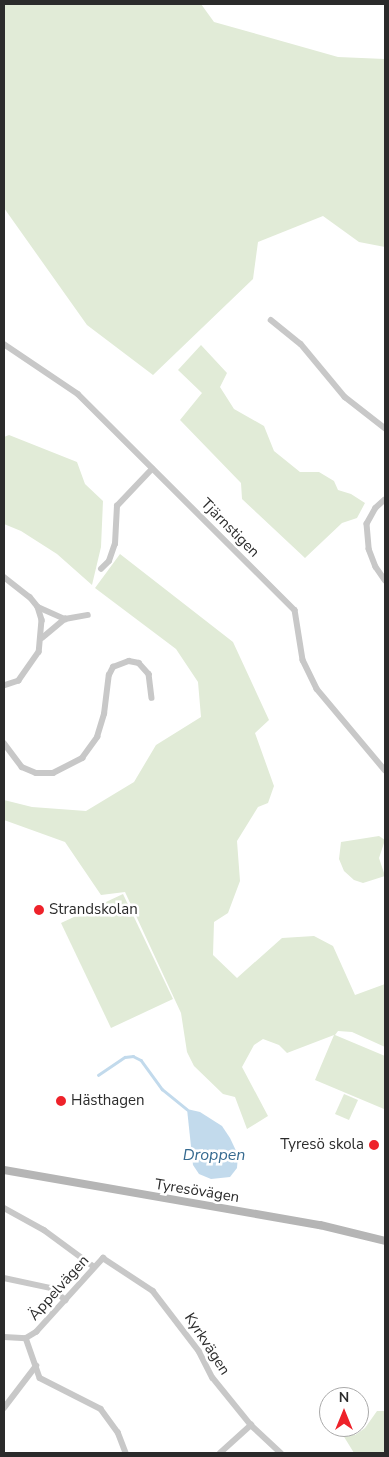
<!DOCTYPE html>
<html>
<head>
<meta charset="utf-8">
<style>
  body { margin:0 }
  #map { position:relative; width:389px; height:1457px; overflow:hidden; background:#fff; font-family:"Nunito Sans",sans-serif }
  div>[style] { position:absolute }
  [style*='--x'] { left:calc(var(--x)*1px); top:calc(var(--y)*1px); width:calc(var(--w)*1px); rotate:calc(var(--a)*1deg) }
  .green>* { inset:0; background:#e1ebd7 }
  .water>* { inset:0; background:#c2daec }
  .stream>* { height:2.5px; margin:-1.25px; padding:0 1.25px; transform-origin:1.25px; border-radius:1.25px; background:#c2daec }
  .street>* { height:5.5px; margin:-2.75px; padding:0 2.75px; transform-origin:2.75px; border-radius:2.75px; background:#c8c8c8 }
  .secondary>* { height:8px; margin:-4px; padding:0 4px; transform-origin:4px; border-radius:4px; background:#b5b5b5 }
  .dots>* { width:14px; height:14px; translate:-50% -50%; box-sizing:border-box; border:2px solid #fff; border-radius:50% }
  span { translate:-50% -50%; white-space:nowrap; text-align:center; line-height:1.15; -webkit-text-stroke:5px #fff; paint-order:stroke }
  .street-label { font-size:15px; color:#2b2b2b }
  .poi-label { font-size:15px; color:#2b2b2b }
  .left { translate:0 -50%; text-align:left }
  .right { translate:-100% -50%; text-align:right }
  .water-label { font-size:16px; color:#366a90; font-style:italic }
  .frame { position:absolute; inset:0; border:5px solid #2b2b2b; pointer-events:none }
  .north { position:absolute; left:319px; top:1387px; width:50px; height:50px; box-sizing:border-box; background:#fff; border:1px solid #aaa; border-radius:50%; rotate:0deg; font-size:14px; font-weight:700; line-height:20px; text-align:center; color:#2b2b2b }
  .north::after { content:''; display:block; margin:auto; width:18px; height:22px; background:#ee222a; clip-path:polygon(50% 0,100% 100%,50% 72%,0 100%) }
</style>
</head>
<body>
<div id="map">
  <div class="green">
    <div style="clip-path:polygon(4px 4px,201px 4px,214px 22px,338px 57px,385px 59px,385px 247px,359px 242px,323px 216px,258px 242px,253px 279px,153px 375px,87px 325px,4px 208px)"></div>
    <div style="clip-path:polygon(201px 345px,227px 373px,220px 387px,234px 409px,264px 426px,274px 451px,300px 472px,319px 472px,334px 481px,338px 490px,351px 494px,365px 503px,357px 518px,342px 523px,305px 558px,242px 499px,241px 483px,180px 420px,202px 393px,178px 370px)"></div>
    <div style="clip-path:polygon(9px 435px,77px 462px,85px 484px,103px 501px,101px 547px,92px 585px,57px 554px,21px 531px,4px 524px,4px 437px)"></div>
    <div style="clip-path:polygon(120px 554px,233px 642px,269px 720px,255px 733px,274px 786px,268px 803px,258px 807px,237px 841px,240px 881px,228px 913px,214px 922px,213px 955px,237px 978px,282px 938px,314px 936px,333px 946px,355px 995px,385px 984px,385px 1047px,352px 1032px,338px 1031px,335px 1035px,385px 1056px,384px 1109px,315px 1080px,334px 1035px,287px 1053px,279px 1045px,263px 1039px,254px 1045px,242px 1067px,268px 1116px,247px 1129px,235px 1097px,223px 1094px,194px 1066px,187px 1052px,181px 1013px,125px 892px,101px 895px,65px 842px,4px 820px,4px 800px,32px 807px,86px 811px,134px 782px,156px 745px,201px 717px,198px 682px,176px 649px,95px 588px)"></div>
    <div style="clip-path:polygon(379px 836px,385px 840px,379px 858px,385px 876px,363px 883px,354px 880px,344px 871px,339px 859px,341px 842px)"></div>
    <div style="clip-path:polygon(123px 894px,173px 999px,111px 1028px,61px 923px)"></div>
    <div style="clip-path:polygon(344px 1094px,358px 1100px,349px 1120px,335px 1114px)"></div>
    <div style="clip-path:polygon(377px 1411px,385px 1411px,385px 1453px,354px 1453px,338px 1427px,352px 1427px,355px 1435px,365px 1428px)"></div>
  </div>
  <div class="water">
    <div style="clip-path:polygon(187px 1109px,200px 1112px,222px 1126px,230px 1138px,238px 1155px,237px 1168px,230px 1177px,211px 1179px,199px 1174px,193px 1165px)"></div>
  </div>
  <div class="stream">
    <div style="--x:98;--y:1075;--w:32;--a:-34"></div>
    <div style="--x:125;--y:1057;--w:8;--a:-7"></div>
    <div style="--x:133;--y:1056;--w:9;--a:27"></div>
    <div style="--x:141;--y:1060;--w:36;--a:54"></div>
    <div style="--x:162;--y:1089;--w:32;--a:39"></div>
  </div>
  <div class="street">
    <div style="--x:271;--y:320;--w:38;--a:39"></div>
    <div style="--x:301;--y:344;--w:69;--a:50.3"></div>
    <div style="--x:345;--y:397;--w:51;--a:37.8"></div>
    <div style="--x:4;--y:344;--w:89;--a:34"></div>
    <div style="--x:78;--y:394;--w:306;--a:44.9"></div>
    <div style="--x:295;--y:610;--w:51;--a:80.9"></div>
    <div style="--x:303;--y:660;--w:32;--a:64"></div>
    <div style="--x:317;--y:689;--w:106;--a:50"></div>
    <div style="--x:385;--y:500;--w:12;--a:138"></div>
    <div style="--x:376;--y:508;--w:18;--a:119"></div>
    <div style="--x:367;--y:524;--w:25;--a:85"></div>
    <div style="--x:369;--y:549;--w:19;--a:69"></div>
    <div style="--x:376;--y:567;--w:16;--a:55"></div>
    <div style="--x:101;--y:569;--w:11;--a:-45"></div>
    <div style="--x:109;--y:561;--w:18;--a:-71"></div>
    <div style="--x:115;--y:544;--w:38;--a:-87"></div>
    <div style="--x:117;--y:506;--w:51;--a:-46.6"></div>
    <div style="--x:4;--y:577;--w:33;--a:38"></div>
    <div style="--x:30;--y:597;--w:13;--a:51"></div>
    <div style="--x:38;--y:607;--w:14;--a:73"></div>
    <div style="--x:42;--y:620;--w:32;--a:95"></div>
    <div style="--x:39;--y:652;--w:35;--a:125"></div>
    <div style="--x:19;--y:681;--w:16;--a:162"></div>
    <div style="--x:38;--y:607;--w:30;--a:24"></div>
    <div style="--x:65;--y:619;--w:23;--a:-10"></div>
    <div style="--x:42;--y:638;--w:30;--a:-40"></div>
    <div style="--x:4;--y:743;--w:30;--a:53"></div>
    <div style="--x:22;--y:767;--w:15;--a:23"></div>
    <div style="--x:36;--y:773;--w:17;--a:0"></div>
    <div style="--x:53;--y:773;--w:33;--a:-27"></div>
    <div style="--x:82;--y:758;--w:26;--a:-54"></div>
    <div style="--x:97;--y:737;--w:24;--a:-73"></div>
    <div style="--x:104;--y:714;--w:39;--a:-83"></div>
    <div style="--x:109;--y:675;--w:9;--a:-63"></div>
    <div style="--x:113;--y:667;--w:17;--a:-21"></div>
    <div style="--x:129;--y:661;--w:10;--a:11"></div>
    <div style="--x:139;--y:663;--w:15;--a:48"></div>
    <div style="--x:149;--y:674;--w:24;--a:83"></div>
    <div style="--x:4;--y:1208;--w:46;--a:28.8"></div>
    <div style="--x:44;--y:1230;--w:61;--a:36.3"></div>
    <div style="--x:4;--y:1278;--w:48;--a:12"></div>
    <div style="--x:51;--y:1288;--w:19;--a:39"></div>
    <div style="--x:4;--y:1337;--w:22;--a:3"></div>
    <div style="--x:26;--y:1338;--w:12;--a:-31"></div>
    <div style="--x:36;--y:1332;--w:100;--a:-47.8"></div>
    <div style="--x:103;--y:1258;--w:60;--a:33.4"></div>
    <div style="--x:153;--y:1291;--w:76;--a:52.5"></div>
    <div style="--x:199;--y:1351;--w:30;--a:63"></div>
    <div style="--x:213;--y:1378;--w:60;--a:51"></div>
    <div style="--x:251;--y:1425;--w:41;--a:43"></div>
    <div style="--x:26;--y:1338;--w:42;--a:70.7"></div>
    <div style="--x:40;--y:1378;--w:68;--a:26.9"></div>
    <div style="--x:101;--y:1409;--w:29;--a:54"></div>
    <div style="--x:118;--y:1432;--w:22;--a:69"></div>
    <div style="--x:4;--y:1408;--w:53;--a:-52.7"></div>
    <div style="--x:220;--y:1453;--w:42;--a:-42.1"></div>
  </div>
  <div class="secondary">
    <div style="--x:4;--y:1170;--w:321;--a:9.9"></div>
    <div style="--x:320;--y:1225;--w:67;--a:13.8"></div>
  </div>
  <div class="dots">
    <div style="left:39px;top:910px;background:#ee222a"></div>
    <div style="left:61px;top:1101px;background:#ee222a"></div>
    <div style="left:374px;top:1145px;background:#ee222a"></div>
  </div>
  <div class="street-label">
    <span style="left:230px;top:528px;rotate:45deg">Tjärnstigen</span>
    <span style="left:197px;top:1191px;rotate:9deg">Tyresövägen</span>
    <span style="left:59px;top:1288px;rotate:-48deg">Äppelvägen</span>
    <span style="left:207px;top:1344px;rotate:57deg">Kyrkvägen</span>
  </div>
  <div class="poi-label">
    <span class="left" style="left:49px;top:910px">Strandskolan</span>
    <span class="left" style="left:71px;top:1101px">Hästhagen</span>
    <span class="right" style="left:364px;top:1145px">Tyresö skola</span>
  </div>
  <div class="water-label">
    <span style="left:214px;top:1155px">Droppen</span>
  </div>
  <div class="frame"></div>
  <div class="north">N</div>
</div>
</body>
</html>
